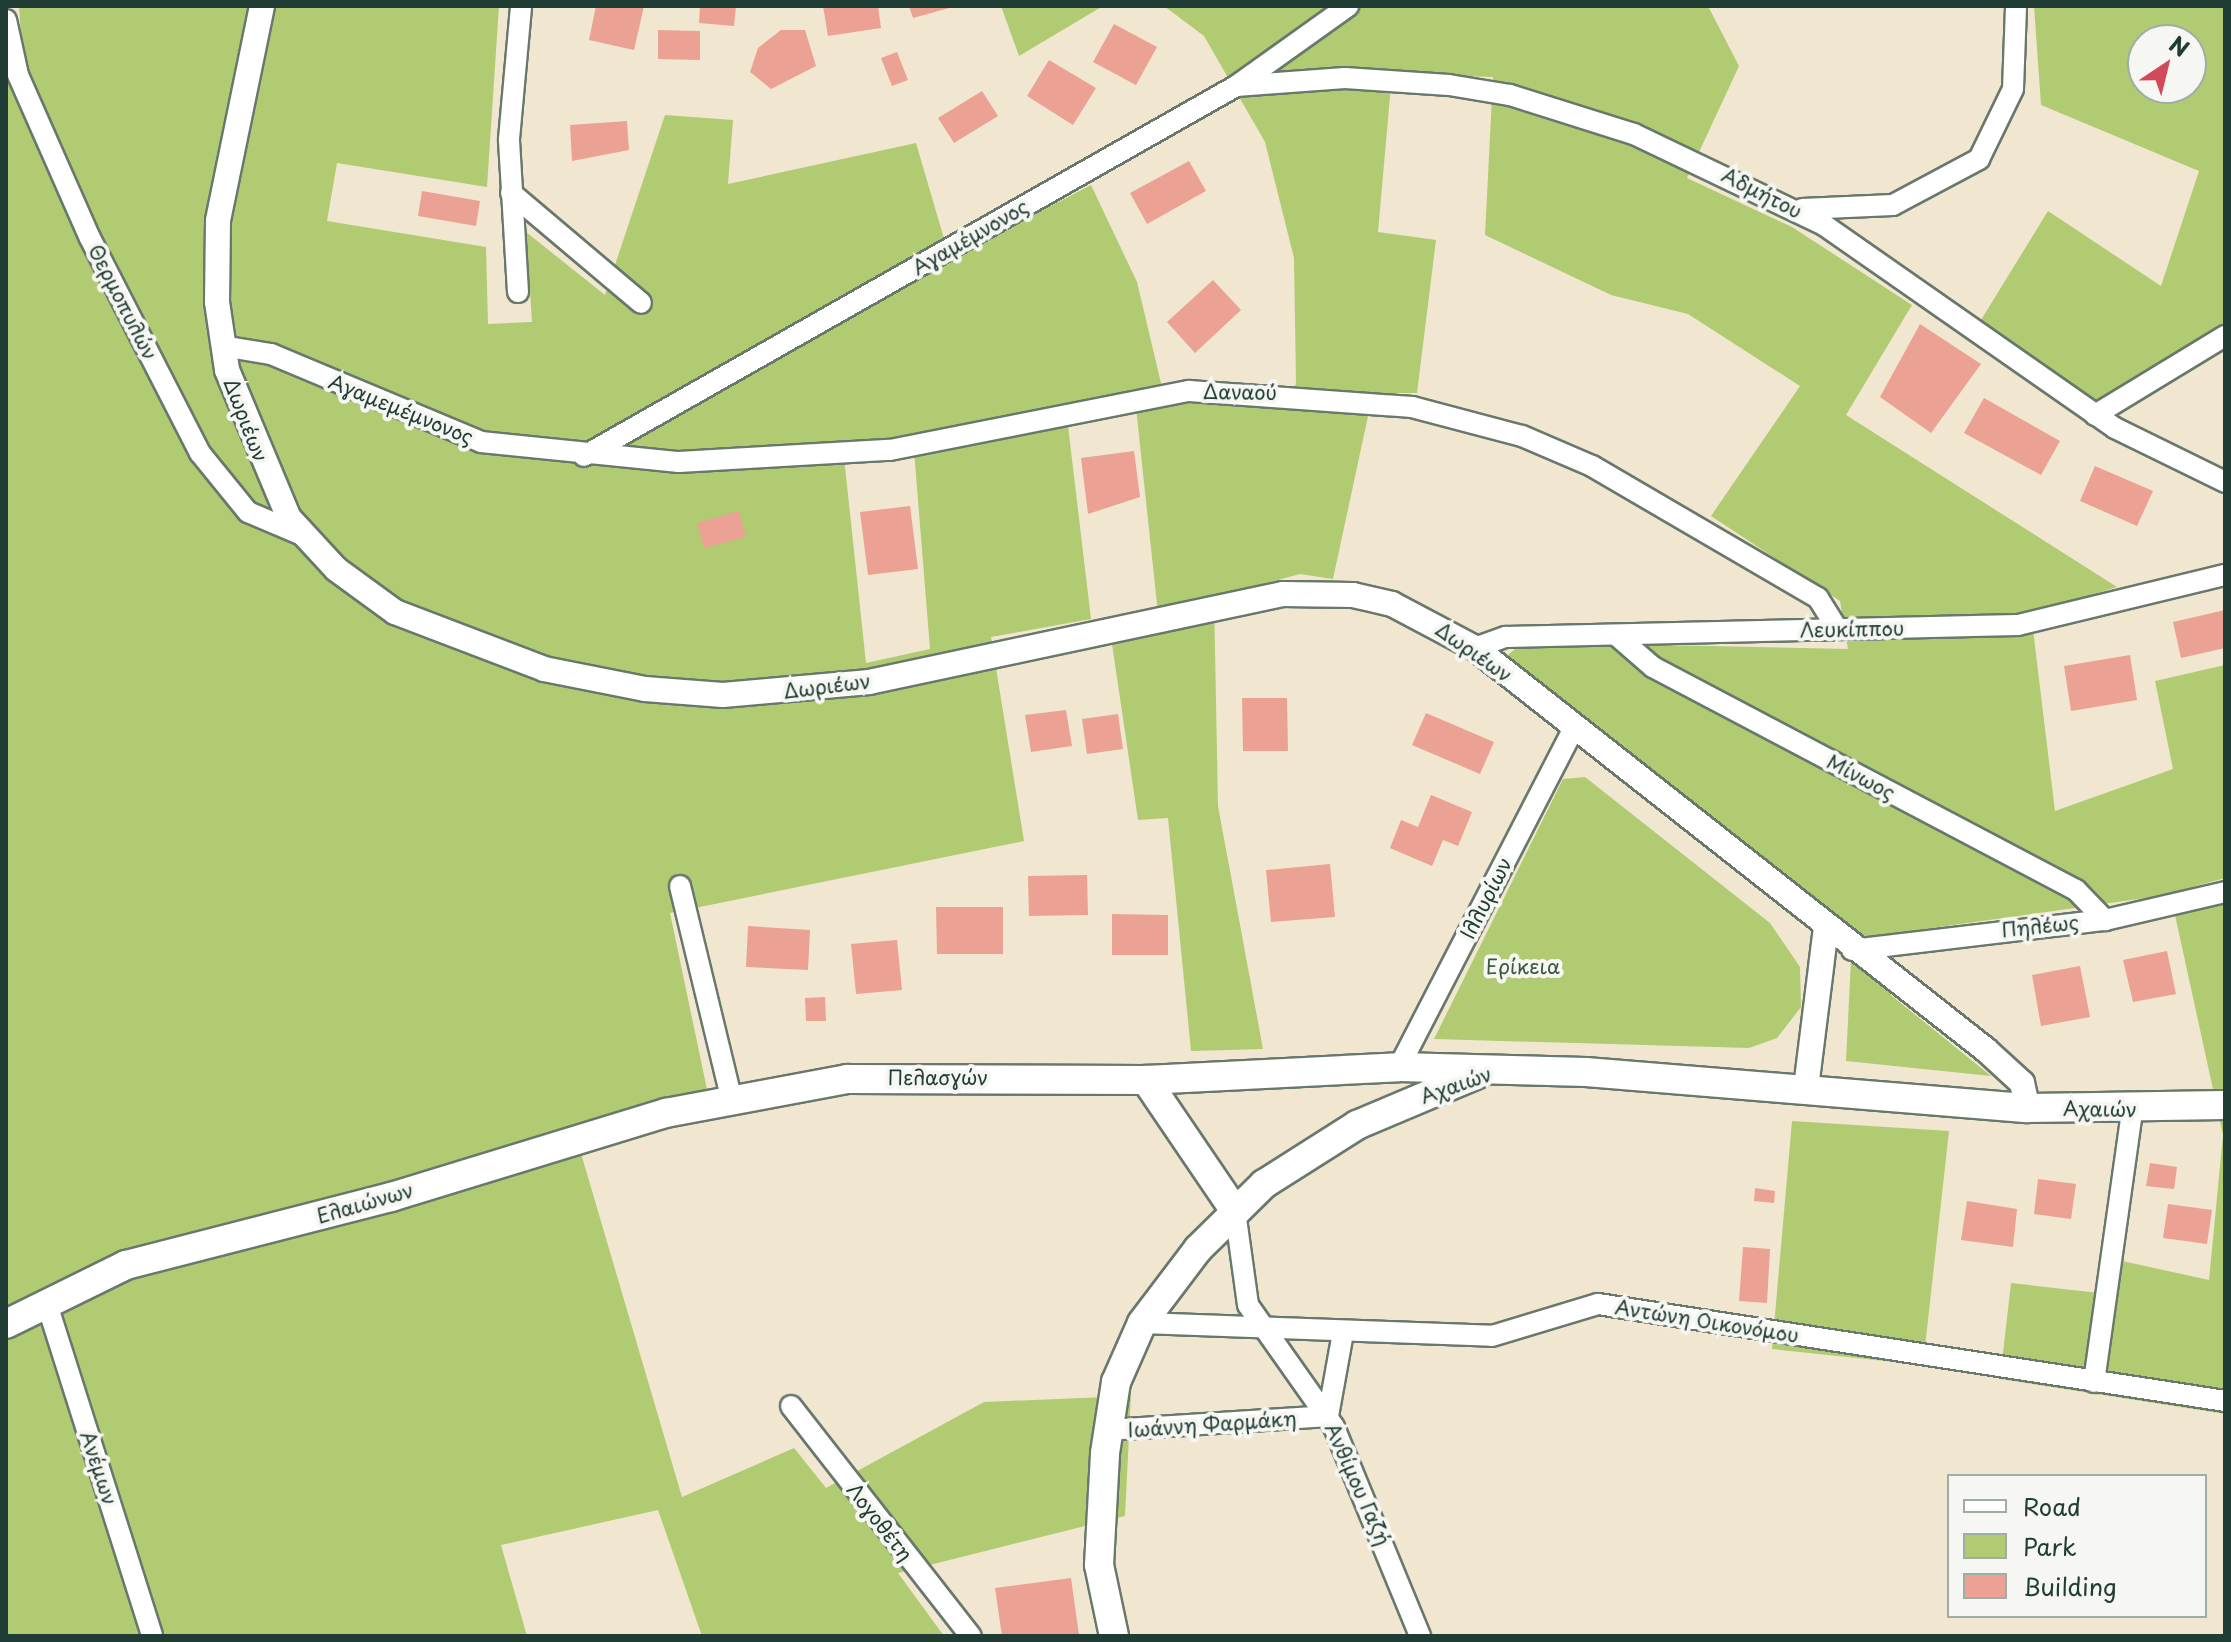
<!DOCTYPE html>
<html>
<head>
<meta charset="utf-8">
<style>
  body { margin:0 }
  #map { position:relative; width:2231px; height:1642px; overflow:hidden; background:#f1e7d1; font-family:"Playpen Sans",sans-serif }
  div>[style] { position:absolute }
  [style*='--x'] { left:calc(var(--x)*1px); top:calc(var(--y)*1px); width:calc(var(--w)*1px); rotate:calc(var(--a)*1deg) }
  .green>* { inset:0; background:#b0cb71 }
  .building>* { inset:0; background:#eba193 }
  .roads { filter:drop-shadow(2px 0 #68786b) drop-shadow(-2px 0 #68786b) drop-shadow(0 2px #68786b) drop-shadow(0 -2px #68786b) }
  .minor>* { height:20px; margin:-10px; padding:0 10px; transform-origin:10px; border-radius:10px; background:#fff }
  .tertiary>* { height:24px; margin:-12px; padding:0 12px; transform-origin:12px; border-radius:12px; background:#fff }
  .secondary>* { height:28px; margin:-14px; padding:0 14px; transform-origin:14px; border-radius:14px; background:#fff }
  span { translate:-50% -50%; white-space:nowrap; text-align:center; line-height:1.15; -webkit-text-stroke:8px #f6f6f2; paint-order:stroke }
  .street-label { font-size:20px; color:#1f3d34 }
  .park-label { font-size:20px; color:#3c5940 }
  .frame { position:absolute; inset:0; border:8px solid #1f3d34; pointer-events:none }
  .legend { position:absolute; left:1947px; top:1474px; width:260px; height:144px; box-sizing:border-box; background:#f6f6f2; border:2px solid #a0aca6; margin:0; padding:10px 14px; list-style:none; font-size:24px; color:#1f3d34 }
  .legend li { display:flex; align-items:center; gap:16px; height:40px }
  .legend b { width:40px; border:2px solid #a0aca6 }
  .north { position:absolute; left:2127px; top:24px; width:80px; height:80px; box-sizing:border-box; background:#f6f6f2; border:2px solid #a0aca6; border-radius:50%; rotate:35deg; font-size:22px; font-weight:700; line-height:32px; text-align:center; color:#1f3d34 }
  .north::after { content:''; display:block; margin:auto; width:28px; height:36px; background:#d1495b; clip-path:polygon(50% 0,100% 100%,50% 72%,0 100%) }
</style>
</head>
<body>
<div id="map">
  <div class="green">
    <div style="clip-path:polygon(evenodd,19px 6px,499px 6px,487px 187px,337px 163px,327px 221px,486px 247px,488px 324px,532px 322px,526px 232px,605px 295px,665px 115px,733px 120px,728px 184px,916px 143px,950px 259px,1091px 185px,1137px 282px,1166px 404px,1292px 401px,1296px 383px,1294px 258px,1265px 142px,1204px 36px,1164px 6px,1708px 6px,1739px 66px,1687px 178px,1792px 227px,1912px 305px,1846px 415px,2117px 587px,2031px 613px,2055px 811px,2173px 769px,2155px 681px,2225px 665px,2225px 878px,2160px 896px,1853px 939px,1892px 996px,1991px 1076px,1846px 1061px,1852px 939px,1503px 659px,1515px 649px,1562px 643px,1848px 649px,1840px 601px,1711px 516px,1800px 386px,1688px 314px,1611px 295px,1485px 235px,1493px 77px,1392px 74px,1378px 232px,1436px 240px,1417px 393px,1373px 393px,1333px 579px,1300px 574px,1214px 597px,1218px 806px,1263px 1049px,1191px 1051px,1168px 818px,1138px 820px,1112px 644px,1160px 632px,1134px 389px,1066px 409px,1091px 619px,991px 637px,1024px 841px,670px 913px,713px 1118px,580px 1150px,682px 1497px,794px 1448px,826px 1488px,984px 1402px,1131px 1396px,1125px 1516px,898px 1573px,944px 1636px,702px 1636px,658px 1510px,501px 1545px,527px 1636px,6px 1636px,6px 78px,22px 52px,19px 6px,913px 438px,930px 649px,866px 663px,843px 448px,913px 438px)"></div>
    <div style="clip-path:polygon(1001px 6px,1103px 6px,1019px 56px)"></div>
    <div style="clip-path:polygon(evenodd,2034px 6px,2225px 6px,2225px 324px,2102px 406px,1981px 320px,2048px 211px,2161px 286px,2199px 171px,2041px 105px,2034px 6px,2143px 40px,2191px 40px,2191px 88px,2143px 88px,2143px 40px)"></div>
    <div style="clip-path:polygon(1585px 777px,1770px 923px,1800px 967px,1801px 1007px,1777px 1038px,1749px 1048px,1434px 1039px,1563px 779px)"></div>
    <div style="clip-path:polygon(2225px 900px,2225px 1414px,2000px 1379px,2011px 1283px,2108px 1294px,2113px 1259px,2209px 1280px,2223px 1135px,2175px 915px)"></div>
    <div style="clip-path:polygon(1792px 1121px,1949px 1131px,1923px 1365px,1772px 1349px)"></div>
  </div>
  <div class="building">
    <div style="clip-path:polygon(596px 6px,644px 6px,634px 50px,589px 40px)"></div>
    <div style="clip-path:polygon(700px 6px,736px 6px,734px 26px,699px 23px)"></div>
    <div style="clip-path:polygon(823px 6px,878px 6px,881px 28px,828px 36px)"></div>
    <div style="clip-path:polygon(909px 6px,953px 6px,953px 7px,913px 18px)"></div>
    <div style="clip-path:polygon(1114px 24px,1157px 47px,1136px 85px,1093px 62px)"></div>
    <div style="clip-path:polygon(658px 30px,700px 31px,700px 60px,658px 59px)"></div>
    <div style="clip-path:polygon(781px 30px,805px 30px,816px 66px,771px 89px,750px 72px,758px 48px)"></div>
    <div style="clip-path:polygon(897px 52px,908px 80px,892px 86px,881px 58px)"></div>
    <div style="clip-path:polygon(1049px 60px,1096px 88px,1073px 125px,1027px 96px)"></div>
    <div style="clip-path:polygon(982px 91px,998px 116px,954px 143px,938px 118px)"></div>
    <div style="clip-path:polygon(627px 121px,629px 150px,572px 161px,570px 125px)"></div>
    <div style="clip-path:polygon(1189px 161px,1206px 191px,1147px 224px,1130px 193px)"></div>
    <div style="clip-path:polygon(422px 191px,480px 201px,476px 226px,418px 216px)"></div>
    <div style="clip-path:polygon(1213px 280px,1241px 310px,1195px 353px,1167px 322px)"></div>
    <div style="clip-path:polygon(1920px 324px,1981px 364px,1931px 433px,1880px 397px)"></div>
    <div style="clip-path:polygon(1984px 398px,2060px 441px,2041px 475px,1964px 433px)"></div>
    <div style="clip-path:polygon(1134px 451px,1140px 497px,1088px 514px,1081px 458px)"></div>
    <div style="clip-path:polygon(2095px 466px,2153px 491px,2137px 526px,2080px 501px)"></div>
    <div style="clip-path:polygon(910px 506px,918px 569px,868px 575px,860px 512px)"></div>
    <div style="clip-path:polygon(739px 511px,746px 537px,704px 548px,697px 523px)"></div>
    <div style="clip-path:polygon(2225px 610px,2225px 648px,2181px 658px,2173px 622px)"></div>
    <div style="clip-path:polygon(2130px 655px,2137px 700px,2071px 711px,2064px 666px)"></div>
    <div style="clip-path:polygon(1242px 698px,1287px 698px,1288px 751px,1243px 751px)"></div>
    <div style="clip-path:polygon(1066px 710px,1072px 746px,1031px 752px,1025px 715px)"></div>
    <div style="clip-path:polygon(1426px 713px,1494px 742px,1480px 774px,1412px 745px)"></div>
    <div style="clip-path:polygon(1118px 714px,1123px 749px,1087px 754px,1082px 719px)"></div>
    <div style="clip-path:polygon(1431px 795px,1472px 812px,1458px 846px,1443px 840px,1432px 866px,1390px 848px,1401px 820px,1418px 827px)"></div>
    <div style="clip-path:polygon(1330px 864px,1335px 917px,1271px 922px,1266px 870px)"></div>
    <div style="clip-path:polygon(1087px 875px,1088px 915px,1029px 916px,1028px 876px)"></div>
    <div style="clip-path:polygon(936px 907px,1003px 907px,1003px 954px,937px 954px)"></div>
    <div style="clip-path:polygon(1112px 914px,1168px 915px,1168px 955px,1112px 955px)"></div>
    <div style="clip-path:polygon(748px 926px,810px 930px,808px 970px,746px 967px)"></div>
    <div style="clip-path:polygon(897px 940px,902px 990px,856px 994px,851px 944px)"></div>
    <div style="clip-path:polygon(2167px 951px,2176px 994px,2133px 1002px,2123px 960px)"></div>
    <div style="clip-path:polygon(2080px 966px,2090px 1017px,2041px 1026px,2032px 975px)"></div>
    <div style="clip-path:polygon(825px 997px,826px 1021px,806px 1021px,805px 998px)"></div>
    <div style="clip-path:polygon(2150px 1163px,2177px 1167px,2174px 1189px,2146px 1186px)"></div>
    <div style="clip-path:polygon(2038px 1179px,2076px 1184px,2071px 1219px,2034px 1214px)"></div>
    <div style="clip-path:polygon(1755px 1188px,1775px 1191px,1774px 1203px,1754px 1201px)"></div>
    <div style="clip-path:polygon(1967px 1201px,2017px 1209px,2013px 1247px,1961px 1240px)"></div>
    <div style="clip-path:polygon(2168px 1204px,2212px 1210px,2207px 1244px,2163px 1238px)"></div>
    <div style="clip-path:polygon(1743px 1247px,1770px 1249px,1767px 1303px,1739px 1301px)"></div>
    <div style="clip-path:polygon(1071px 1578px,1079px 1635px,1002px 1636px,995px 1588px)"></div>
  </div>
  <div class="roads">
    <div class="minor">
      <div style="--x:6;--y:20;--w:56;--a:77.7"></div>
      <div style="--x:18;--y:75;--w:178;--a:66.2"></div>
      <div style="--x:90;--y:238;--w:242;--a:62.9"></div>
      <div style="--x:200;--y:453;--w:76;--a:50.9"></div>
      <div style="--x:248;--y:512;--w:59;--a:23.1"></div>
      <div style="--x:1236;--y:86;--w:109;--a:-4.2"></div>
      <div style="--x:1345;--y:78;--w:104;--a:3.9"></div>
      <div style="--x:1449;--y:85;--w:62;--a:9.3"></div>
      <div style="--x:1510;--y:95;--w:130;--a:17.5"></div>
      <div style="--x:1634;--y:134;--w:211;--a:25.6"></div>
      <div style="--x:1824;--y:225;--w:355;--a:34.9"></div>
      <div style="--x:2115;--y:428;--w:123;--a:26.1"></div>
      <div style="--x:511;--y:193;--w:170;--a:40.2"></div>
      <div style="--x:1802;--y:209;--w:91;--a:-2.5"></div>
      <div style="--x:1893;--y:205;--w:98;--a:-28.1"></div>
      <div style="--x:1979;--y:159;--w:78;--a:-64.1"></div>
      <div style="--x:2013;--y:89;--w:83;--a:-87.9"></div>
      <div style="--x:518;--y:292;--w:153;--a:-93.4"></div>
      <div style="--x:509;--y:139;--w:134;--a:-84.8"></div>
      <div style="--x:222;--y:346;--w:50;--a:9.3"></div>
      <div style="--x:271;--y:354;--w:228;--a:22.7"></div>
      <div style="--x:481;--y:442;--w:199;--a:5.8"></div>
      <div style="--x:679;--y:462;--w:211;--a:-3.3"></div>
      <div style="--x:890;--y:450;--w:305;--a:-11.2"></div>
      <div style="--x:1189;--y:391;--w:224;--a:4.1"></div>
      <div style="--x:1412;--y:407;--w:114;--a:14.8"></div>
      <div style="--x:1522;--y:436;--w:76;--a:23.2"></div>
      <div style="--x:1592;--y:466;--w:262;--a:30.3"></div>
      <div style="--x:1818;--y:598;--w:36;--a:58"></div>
      <div style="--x:2095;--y:415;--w:152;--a:-31.3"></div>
      <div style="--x:584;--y:456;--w:750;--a:-29.57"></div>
      <div style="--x:1236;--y:86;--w:138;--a:-35.5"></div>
      <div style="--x:1616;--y:635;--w:49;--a:40.9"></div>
      <div style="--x:1653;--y:667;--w:478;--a:27.8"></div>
      <div style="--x:2076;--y:890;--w:42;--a:46"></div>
      <div style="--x:1475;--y:648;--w:33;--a:-20"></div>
      <div style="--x:1506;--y:637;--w:512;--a:-1.34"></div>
      <div style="--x:2018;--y:625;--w:213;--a:-13.6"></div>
      <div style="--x:680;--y:886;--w:217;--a:76.4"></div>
      <div style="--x:1852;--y:950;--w:255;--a:-6.8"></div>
      <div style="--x:2105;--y:920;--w:123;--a:-13.1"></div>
      <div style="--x:1399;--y:1067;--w:382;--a:-62.7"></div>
      <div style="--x:1235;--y:1211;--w:95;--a:82.1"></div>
      <div style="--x:1248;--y:1305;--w:149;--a:54.8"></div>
      <div style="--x:1334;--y:1427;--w:226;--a:67.6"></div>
      <div style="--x:46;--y:1301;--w:351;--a:72.4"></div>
      <div style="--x:1142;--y:1323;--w:350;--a:2.1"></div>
      <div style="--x:1492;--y:1336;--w:111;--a:-16.8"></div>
      <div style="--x:1598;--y:1304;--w:634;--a:8.79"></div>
      <div style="--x:2094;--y:1382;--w:275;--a:-82"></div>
      <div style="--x:791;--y:1406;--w:292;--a:52"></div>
      <div style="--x:1108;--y:1430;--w:220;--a:-3.6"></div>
      <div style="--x:1328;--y:1416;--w:84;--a:-79.8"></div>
    </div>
    <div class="tertiary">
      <div style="--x:262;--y:6;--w:219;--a:101.6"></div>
      <div style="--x:218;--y:221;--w:81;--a:90.7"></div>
      <div style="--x:217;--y:302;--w:69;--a:81.6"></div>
      <div style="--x:227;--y:370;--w:160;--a:67.3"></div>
      <div style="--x:289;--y:518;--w:69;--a:47.3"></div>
      <div style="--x:336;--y:569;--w:73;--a:36.1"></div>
      <div style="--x:395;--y:612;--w:160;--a:20.9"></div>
      <div style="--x:544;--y:669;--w:103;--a:11.2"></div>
      <div style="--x:645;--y:689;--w:78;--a:4.4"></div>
      <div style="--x:723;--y:695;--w:147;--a:-5.1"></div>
      <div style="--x:869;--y:682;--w:423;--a:-12"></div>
      <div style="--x:1283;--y:594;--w:70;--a:0.8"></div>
      <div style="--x:1353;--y:595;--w:40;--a:13"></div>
      <div style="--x:1392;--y:604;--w:94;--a:27.9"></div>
      <div style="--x:1475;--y:648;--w:650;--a:38.19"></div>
      <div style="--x:1986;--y:1050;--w:49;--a:42.5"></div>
      <div style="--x:2022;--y:1083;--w:26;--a:77"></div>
      <div style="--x:1806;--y:1088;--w:161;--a:-82.9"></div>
    </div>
    <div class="secondary">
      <div style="--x:1146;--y:1080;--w:158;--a:55.8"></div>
      <div style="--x:6;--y:1324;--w:134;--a:-26.2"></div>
      <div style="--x:126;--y:1265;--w:274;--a:-14.4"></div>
      <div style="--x:391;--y:1197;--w:288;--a:-17"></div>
      <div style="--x:666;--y:1113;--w:184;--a:-10.6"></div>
      <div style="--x:847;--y:1079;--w:299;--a:0.2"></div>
      <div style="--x:1146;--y:1080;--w:253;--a:-2.9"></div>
      <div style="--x:1399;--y:1067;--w:187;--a:1.5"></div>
      <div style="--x:1586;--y:1072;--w:443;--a:4.7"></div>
      <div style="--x:2028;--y:1108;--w:197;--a:-0.9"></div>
      <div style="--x:1114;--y:1636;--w:73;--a:-101.9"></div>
      <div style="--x:1099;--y:1565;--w:112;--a:-86.9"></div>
      <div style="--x:1105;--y:1453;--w:72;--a:-81.2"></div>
      <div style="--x:1116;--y:1382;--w:64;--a:-66.2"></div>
      <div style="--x:1142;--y:1323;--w:93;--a:-52.9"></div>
      <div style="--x:1198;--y:1249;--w:93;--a:-44.6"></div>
      <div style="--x:1264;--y:1184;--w:110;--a:-32.4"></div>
      <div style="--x:1357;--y:1125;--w:131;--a:-22.9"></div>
    </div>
  </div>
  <div class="street-label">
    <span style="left:1762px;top:193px;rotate:27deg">Αδμήτου</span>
    <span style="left:970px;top:237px;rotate:-30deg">Αγαμέμνονος</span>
    <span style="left:123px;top:302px;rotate:63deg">Θερμοπυλών</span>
    <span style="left:1240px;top:392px;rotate:1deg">Δαναού</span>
    <span style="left:401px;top:409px;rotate:22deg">Αγαμεμέμνονος</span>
    <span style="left:246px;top:420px;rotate:69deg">Δωριέων</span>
    <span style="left:1852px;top:629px;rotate:-1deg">Λευκίππου</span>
    <span style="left:1474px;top:652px;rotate:35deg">Δωριέων</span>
    <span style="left:827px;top:686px;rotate:-7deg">Δωριέων</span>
    <span style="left:1861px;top:777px;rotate:28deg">Μίνωος</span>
    <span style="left:1486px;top:898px;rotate:-63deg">Ιλλυρίων</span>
    <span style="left:2040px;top:926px;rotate:-6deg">Πηλέως</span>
    <span style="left:938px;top:1077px">Πελασγών</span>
    <span style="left:1456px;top:1085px;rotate:-19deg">Αχαιών</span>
    <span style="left:2100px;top:1109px;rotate:1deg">Αχαιών</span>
    <span style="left:365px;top:1203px;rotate:-16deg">Ελαιώνων</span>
    <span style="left:1707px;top:1321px;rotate:9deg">Αντώνη Οικονόμου</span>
    <span style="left:1212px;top:1424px;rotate:-4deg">Ιωάννη Φαρμάκη</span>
    <span style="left:99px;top:1468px;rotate:72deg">Ανέμων</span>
    <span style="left:1358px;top:1484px;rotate:66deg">Ανθίμου Γαζή</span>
    <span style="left:880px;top:1522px;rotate:52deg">Λογοθέτη</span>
  </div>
  <div class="park-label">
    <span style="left:1523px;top:966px">Ερίκεια</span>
  </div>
  <div class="frame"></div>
  <ul class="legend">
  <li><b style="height:10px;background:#fff"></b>Road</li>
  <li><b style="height:22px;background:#b0cb71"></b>Park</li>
  <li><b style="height:22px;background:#eba193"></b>Building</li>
  </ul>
  <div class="north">N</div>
</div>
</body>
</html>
